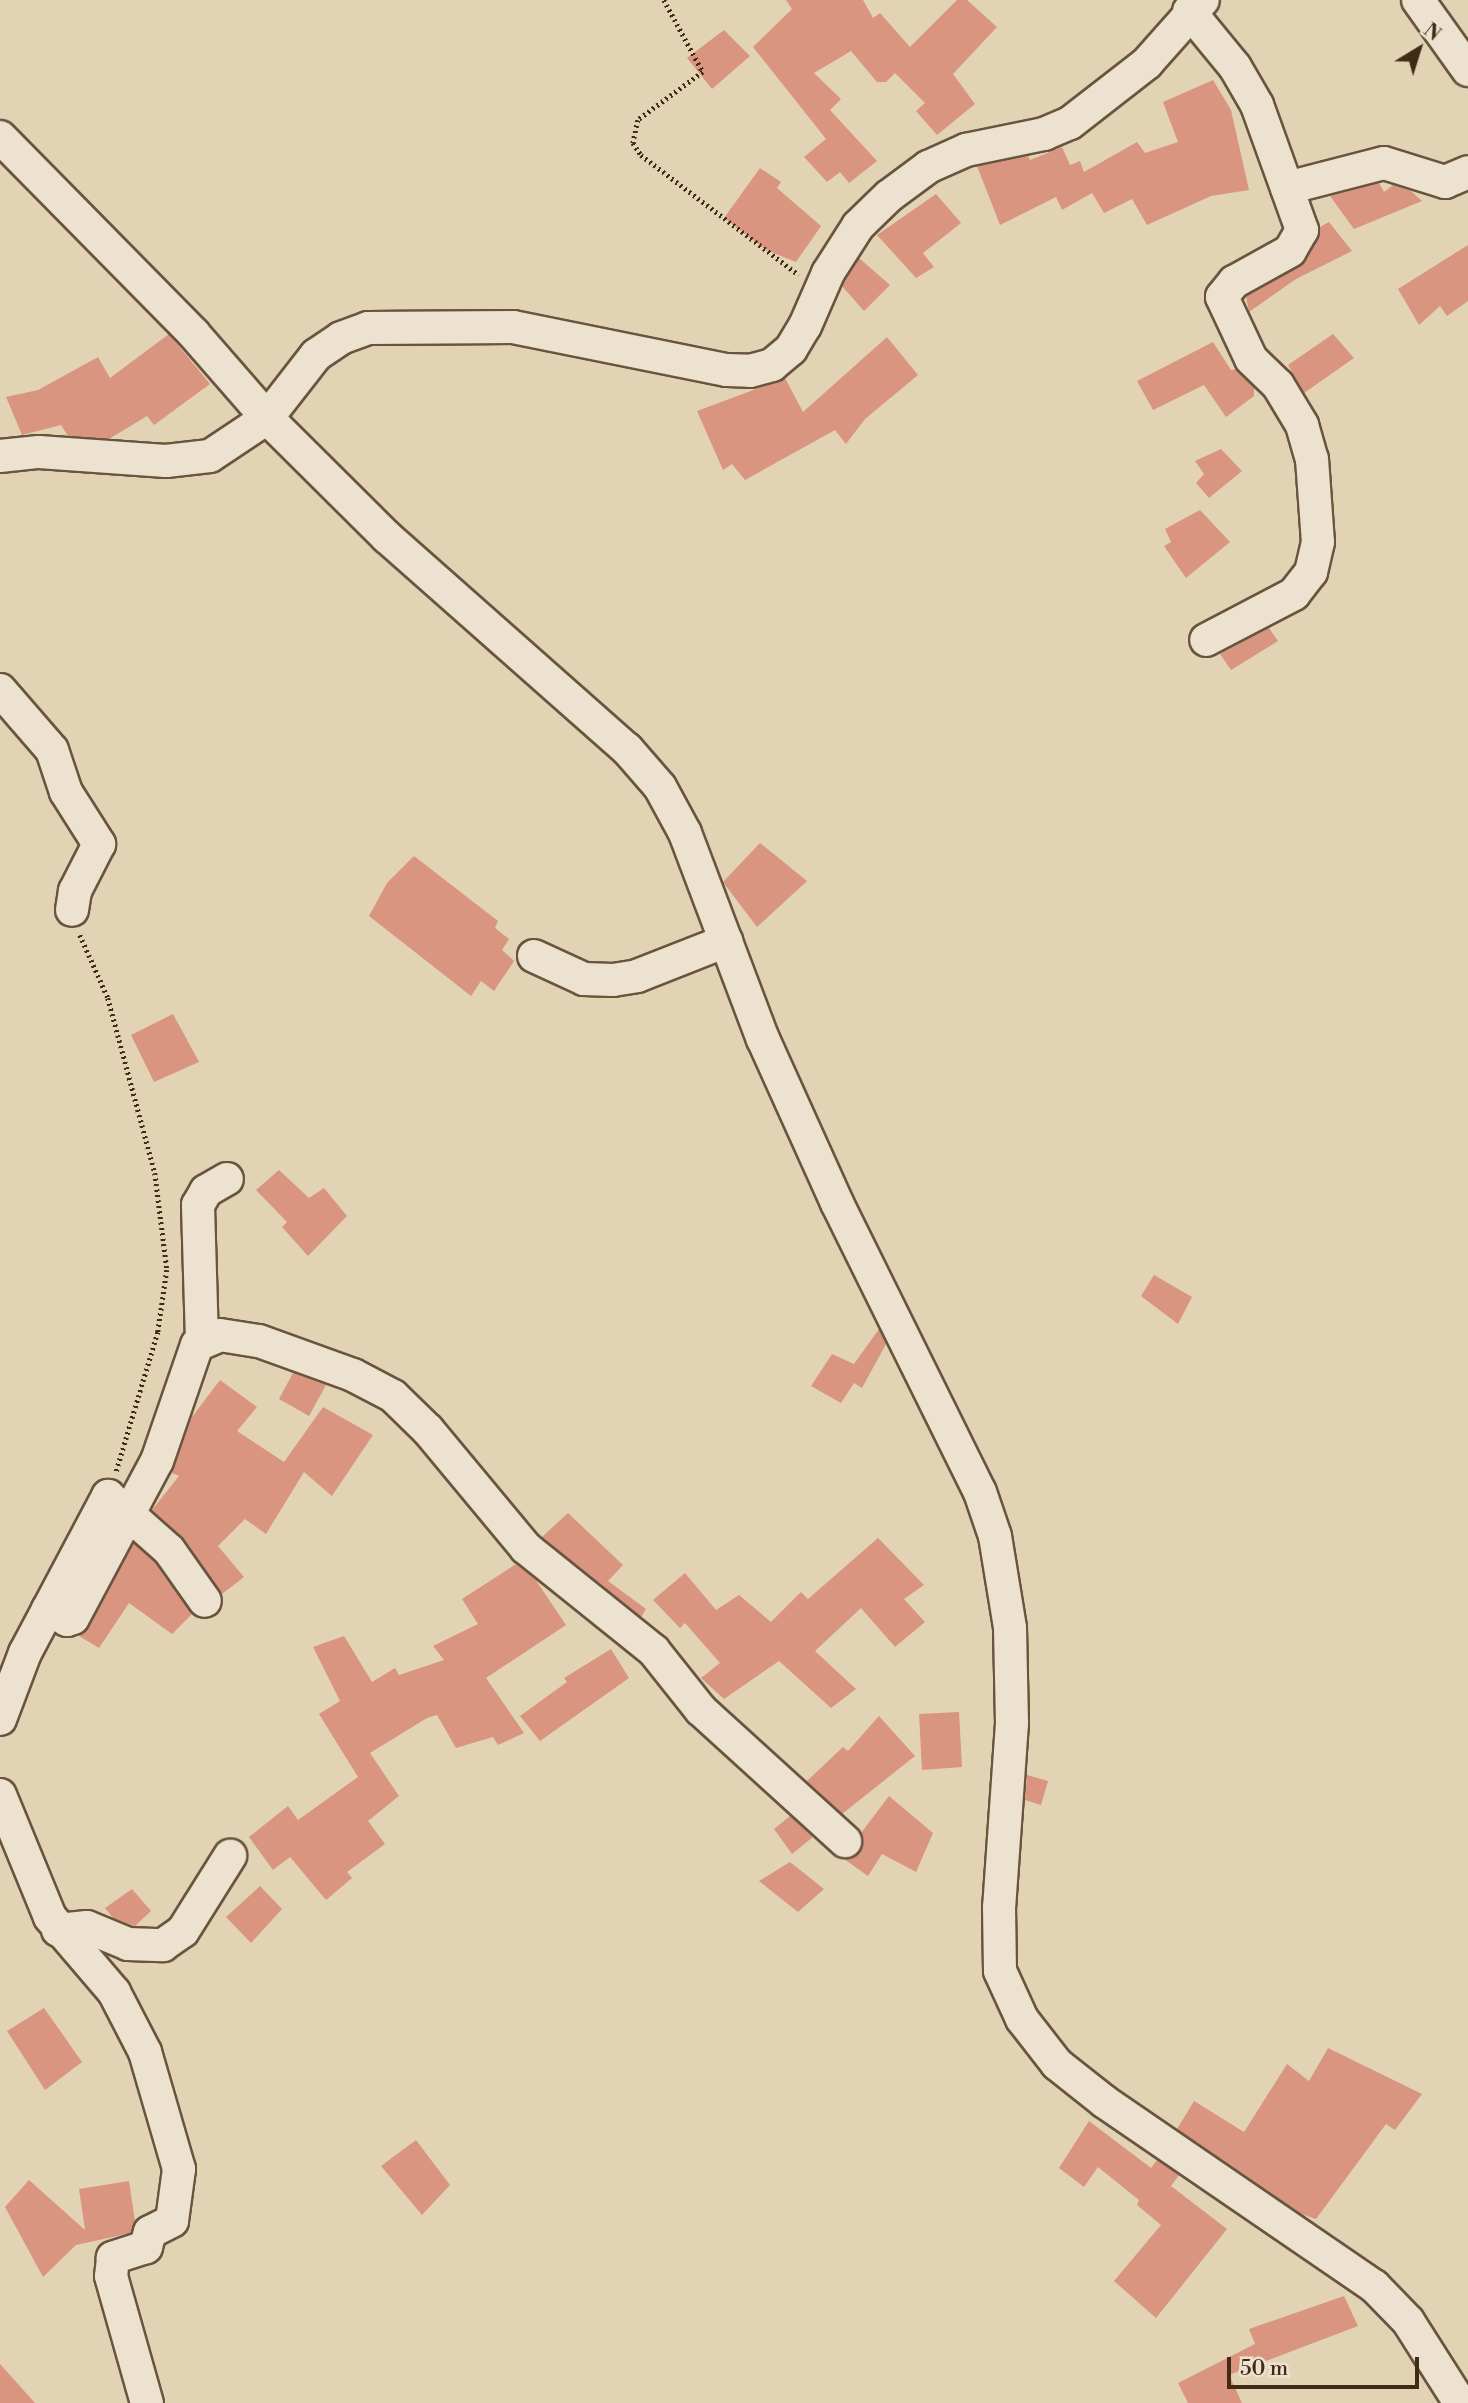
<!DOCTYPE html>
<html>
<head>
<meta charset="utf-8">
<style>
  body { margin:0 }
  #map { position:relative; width:1468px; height:2403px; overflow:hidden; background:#e2d3b5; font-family:"Libre Bodoni",serif }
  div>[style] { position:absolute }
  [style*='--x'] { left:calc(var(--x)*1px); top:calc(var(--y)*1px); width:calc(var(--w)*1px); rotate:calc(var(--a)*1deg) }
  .building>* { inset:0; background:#d99580 }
  .path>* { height:4.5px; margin-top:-2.25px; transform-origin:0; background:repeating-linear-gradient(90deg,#412b16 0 2px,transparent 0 5.5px) }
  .roads { filter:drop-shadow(2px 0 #69553e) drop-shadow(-2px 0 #69553e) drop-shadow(0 2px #69553e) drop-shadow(0 -2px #69553e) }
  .minor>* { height:32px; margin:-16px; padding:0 16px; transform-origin:16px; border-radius:16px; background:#ece2cf }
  span { translate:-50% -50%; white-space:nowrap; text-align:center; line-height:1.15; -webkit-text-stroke:6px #ece2cf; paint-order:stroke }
  .north { position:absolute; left:1384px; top:14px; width:70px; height:70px; -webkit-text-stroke:5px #ece2cf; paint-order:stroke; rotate:38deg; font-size:19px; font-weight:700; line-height:28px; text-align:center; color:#412b16 }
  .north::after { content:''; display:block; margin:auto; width:24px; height:32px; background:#412b16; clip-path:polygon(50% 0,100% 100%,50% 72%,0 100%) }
  .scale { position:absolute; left:1227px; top:2357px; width:192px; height:32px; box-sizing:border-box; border:4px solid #412b16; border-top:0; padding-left:9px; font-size:21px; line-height:24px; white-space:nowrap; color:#412b16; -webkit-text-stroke:5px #ece2cf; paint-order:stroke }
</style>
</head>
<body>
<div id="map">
  <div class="building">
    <div style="clip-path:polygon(786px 0,863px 0,873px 18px,880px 13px,910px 47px,957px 0,967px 0,997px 27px,953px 74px,975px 104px,937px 135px,916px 111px,925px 103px,895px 73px,886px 82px,877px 82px,851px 51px,814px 73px,841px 99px,830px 110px,877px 161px,849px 183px,840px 172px,827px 182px,804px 157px,826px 139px,753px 47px,792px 9px)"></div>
    <div style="clip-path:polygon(724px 30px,750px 56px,712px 89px,687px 58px)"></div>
    <div style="clip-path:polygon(1213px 80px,1231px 110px,1249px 190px,1211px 196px,1147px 225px,1132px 199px,1104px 213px,1092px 193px,1062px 210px,1056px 197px,1000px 225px,977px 166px,1028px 156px,1030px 160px,1062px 147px,1070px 165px,1080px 161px,1084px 172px,1137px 142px,1145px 153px,1178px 142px,1163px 102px)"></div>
    <div style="clip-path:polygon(760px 168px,781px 182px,777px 188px,821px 226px,796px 262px,766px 250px,724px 218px)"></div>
    <div style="clip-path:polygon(1379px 183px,1384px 192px,1393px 185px,1411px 191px,1422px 201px,1354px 229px,1330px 196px)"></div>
    <div style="clip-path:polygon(936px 194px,961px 223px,923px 253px,934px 267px,916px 278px,877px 235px)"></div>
    <div style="clip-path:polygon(1329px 222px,1352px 251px,1296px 279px,1249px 312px,1246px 296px,1299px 267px,1318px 239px,1320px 227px)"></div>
    <div style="clip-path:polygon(1468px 245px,1468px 301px,1447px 316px,1440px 306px,1419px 325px,1398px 289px)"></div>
    <div style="clip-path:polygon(859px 258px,890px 285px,864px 311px,842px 286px)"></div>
    <div style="clip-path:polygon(169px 334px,210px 384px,154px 425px,147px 416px,109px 439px,68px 436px,61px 425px,22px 435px,6px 397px,38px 390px,98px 357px,110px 378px)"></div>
    <div style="clip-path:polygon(1333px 334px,1354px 358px,1304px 393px,1288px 365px)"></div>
    <div style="clip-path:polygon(887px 337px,918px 375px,865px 419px,846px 444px,835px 430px,745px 480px,732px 464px,723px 470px,697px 411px,785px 378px,803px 412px)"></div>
    <div style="clip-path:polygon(1213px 342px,1231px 370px,1236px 369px,1254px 387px,1254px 396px,1226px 417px,1204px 385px,1153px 410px,1137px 381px)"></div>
    <div style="clip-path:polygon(1221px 449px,1242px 471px,1209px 498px,1196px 483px,1204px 474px,1195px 461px)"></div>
    <div style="clip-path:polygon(1200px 510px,1230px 542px,1186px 578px,1164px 546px,1171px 542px,1165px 529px)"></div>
    <div style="clip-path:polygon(1269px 628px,1278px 641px,1231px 670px,1220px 654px)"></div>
    <div style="clip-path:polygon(760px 843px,807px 881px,757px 927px,723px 882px)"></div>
    <div style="clip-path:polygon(414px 856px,498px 921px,495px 928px,509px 939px,502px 950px,514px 961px,494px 991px,481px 981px,471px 996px,369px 916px,387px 883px)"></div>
    <div style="clip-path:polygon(173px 1014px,199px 1062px,154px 1082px,131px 1035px)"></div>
    <div style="clip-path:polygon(279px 1170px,309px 1198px,324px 1188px,347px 1216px,308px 1256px,282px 1227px,287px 1222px,256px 1190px)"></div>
    <div style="clip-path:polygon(1154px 1275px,1192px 1297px,1178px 1324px,1141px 1296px)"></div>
    <div style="clip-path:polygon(879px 1329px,886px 1344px,862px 1388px,854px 1383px,841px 1403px,811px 1386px,832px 1354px,854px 1364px)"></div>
    <div style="clip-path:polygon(293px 1373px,326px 1385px,309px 1416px,279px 1399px)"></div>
    <div style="clip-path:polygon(220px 1380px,257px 1407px,237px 1431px,284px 1462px,323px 1407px,373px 1435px,332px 1496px,304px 1472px,266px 1534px,245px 1519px,218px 1546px,244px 1577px,222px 1594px,184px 1539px,152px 1510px,179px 1476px,172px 1473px,192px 1417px)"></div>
    <div style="clip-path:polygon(568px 1513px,623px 1565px,608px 1581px,646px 1609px,641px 1617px,542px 1537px)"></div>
    <div style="clip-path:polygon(878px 1538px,924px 1585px,904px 1599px,925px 1622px,895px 1647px,861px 1608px,815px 1651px,856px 1689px,831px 1708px,779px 1661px,724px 1699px,701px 1678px,720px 1663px,685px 1623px,680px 1628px,653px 1600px,685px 1573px,716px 1610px,739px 1595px,771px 1622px,801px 1592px,808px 1599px)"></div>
    <div style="clip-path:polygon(134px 1543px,155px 1562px,192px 1614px,172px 1634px,129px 1603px,99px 1648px,79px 1636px,89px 1627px)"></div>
    <div style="clip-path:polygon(516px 1564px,535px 1579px,566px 1625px,486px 1678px,524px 1733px,498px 1745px,493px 1737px,456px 1748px,437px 1715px,427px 1718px,370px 1753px,399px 1796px,368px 1821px,385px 1844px,347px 1872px,352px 1878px,326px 1900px,290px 1857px,273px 1870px,249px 1837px,288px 1806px,298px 1820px,358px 1777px,319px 1714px,340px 1701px,313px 1647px,344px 1636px,372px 1682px,395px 1668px,399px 1675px,444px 1660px,433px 1646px,478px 1624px,462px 1599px)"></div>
    <div style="clip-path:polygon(611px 1649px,629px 1678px,540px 1741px,520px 1716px,567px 1682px,564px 1678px)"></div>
    <div style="clip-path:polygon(959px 1712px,962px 1767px,922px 1770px,919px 1714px)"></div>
    <div style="clip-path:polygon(879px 1716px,915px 1756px,842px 1814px,807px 1781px,843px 1747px,848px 1751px)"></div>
    <div style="clip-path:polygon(1027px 1775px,1048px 1781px,1041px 1805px,1025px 1800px)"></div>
    <div style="clip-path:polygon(889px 1796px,933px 1833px,916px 1872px,882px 1854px,868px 1876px,844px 1859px,859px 1853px,861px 1833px)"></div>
    <div style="clip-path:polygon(790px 1816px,813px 1837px,792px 1854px,774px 1829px)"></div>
    <div style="clip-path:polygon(790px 1862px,824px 1889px,798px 1912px,759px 1881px)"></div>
    <div style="clip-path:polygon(260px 1886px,282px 1909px,251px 1943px,226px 1917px)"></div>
    <div style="clip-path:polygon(132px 1889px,151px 1911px,135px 1926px,113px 1918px,105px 1908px)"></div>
    <div style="clip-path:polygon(44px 2008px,82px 2062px,45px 2090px,7px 2031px)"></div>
    <div style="clip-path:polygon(1328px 2048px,1422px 2094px,1395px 2130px,1386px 2124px,1316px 2219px,1301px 2214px,1177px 2129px,1194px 2101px,1244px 2132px,1287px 2064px,1309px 2081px)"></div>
    <div style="clip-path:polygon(1089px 2121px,1151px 2168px,1157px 2160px,1179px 2175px,1171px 2186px,1227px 2229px,1156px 2318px,1114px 2281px,1161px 2225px,1137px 2205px,1139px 2200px,1098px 2167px,1084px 2187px,1059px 2168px)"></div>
    <div style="clip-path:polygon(416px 2140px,450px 2185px,422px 2215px,381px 2166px)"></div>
    <div style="clip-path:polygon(29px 2180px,85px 2230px,79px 2189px,129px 2181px,135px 2221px,131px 2233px,76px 2245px,43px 2277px,5px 2207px)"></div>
    <div style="clip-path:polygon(1344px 2296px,1358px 2326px,1229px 2375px,1242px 2403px,1188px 2403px,1178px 2383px,1255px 2344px,1249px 2329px)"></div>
    <div style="clip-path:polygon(0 2364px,35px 2403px,0 2403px)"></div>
  </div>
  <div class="path">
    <div style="--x:664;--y:0;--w:82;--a:61.6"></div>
    <div style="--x:703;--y:72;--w:81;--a:143.6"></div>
    <div style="--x:638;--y:120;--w:24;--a:102"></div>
    <div style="--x:633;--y:143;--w:14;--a:56"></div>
    <div style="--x:641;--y:155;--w:198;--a:37.2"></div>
    <div style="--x:80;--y:935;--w:69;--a:66"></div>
    <div style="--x:108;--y:998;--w:181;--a:75"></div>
    <div style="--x:155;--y:1173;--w:98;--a:82.9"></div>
    <div style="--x:167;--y:1270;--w:63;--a:98.3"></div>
    <div style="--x:158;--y:1332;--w:147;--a:106.6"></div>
  </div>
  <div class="roads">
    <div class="minor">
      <div style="--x:1418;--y:0;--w:86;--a:54.5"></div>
      <div style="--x:1189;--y:11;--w:72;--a:50.6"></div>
      <div style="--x:1235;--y:67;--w:44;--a:59.9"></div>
      <div style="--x:1257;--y:105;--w:133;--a:70.2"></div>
      <div style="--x:1302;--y:230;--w:24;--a:120"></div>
      <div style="--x:1290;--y:251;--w:64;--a:151"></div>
      <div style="--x:1234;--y:282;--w:19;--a:129"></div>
      <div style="--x:1222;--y:297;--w:68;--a:64.9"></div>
      <div style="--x:1251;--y:359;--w:37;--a:44"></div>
      <div style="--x:1278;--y:385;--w:47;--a:59"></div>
      <div style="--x:1302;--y:425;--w:35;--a:74"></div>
      <div style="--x:1312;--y:459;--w:83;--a:85.9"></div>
      <div style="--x:1318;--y:542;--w:31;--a:103"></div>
      <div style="--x:1311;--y:572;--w:28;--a:128"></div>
      <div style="--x:1294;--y:594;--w:99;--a:152.4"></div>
      <div style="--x:0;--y:137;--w:276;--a:45.4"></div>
      <div style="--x:194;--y:334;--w:111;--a:49"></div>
      <div style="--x:267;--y:418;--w:169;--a:44.8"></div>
      <div style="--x:387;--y:537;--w:320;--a:41.5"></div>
      <div style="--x:627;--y:749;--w:50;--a:49"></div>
      <div style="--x:660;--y:787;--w:52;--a:61.5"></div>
      <div style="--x:685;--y:833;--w:220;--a:69.3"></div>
      <div style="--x:763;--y:1039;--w:180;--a:65.7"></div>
      <div style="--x:837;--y:1203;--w:322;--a:63.7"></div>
      <div style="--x:980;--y:1492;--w:46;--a:71.2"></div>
      <div style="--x:995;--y:1536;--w:93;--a:80.7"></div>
      <div style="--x:1010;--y:1628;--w:95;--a:88.8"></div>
      <div style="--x:1012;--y:1723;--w:184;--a:94"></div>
      <div style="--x:999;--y:1907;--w:64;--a:89.1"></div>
      <div style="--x:1000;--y:1971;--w:53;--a:65.4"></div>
      <div style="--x:1022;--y:2019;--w:57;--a:52.1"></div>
      <div style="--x:1057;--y:2064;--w:61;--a:38.4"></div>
      <div style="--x:1105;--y:2102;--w:326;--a:34.4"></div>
      <div style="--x:1374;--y:2286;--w:49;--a:45.8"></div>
      <div style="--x:1408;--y:2321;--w:97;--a:57.6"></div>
      <div style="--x:1287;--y:188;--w:100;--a:-14.5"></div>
      <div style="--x:1384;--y:163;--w:64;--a:17.3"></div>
      <div style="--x:1445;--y:182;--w:25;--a:-23"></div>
      <div style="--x:0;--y:456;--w:39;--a:-6"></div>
      <div style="--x:39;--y:452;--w:127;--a:4.1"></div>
      <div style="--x:166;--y:461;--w:44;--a:-6.5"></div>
      <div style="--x:210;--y:456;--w:69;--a:-33.7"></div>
      <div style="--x:267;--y:418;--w:80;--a:-52.1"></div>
      <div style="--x:316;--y:355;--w:30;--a:-34"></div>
      <div style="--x:341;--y:338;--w:29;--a:-20"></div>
      <div style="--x:368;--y:328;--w:145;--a:-0.4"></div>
      <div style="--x:513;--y:327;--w:218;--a:11.4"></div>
      <div style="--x:727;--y:370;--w:23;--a:2"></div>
      <div style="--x:750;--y:371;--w:23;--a:-15"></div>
      <div style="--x:772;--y:365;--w:25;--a:-40"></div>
      <div style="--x:791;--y:349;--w:27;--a:-59"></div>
      <div style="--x:805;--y:326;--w:58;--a:-66.5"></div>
      <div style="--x:828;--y:273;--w:56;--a:-57.4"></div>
      <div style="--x:858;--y:226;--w:43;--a:-44.1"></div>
      <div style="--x:889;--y:196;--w:49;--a:-36.6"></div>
      <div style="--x:928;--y:167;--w:42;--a:-24.1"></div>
      <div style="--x:966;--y:150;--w:80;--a:-11.6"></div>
      <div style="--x:1044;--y:134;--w:28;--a:-23"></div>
      <div style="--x:1070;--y:123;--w:98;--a:-37.9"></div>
      <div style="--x:1147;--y:63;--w:84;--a:-48.4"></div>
      <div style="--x:0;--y:690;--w:79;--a:49.1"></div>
      <div style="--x:52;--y:750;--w:44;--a:71.6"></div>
      <div style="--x:66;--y:792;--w:62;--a:57.6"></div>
      <div style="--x:99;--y:844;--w:53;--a:117.1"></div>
      <div style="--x:75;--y:891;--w:19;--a:99"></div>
      <div style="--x:534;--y:956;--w:55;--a:24.7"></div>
      <div style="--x:584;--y:979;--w:29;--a:2"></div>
      <div style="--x:613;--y:980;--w:24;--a:-9"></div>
      <div style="--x:637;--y:976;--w:96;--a:-21.5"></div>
      <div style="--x:202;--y:1341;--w:136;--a:-91.7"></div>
      <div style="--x:198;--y:1205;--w:16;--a:-60"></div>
      <div style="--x:206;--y:1191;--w:24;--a:-30"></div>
      <div style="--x:48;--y:1609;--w:22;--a:30"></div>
      <div style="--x:67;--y:1620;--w:6;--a:-18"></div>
      <div style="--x:73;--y:1618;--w:178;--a:-61.9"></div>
      <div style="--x:157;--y:1461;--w:123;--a:-71"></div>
      <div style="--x:197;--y:1345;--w:25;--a:-23"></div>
      <div style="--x:220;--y:1335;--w:39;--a:9"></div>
      <div style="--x:259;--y:1341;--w:100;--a:19.9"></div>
      <div style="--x:353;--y:1375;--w:45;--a:27.7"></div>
      <div style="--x:393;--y:1396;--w:49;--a:44.2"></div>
      <div style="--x:428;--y:1430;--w:153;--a:50.3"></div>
      <div style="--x:526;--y:1548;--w:164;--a:38.8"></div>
      <div style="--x:654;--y:1651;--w:75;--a:51.5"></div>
      <div style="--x:701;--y:1710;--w:195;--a:42.3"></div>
      <div style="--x:0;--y:1719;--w:71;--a:-69.3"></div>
      <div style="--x:25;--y:1653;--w:178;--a:-62.1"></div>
      <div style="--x:108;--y:1496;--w:81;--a:41.5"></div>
      <div style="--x:169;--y:1550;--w:62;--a:54.8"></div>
      <div style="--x:0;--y:1795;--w:132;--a:67.7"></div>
      <div style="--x:50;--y:1917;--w:99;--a:49.5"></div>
      <div style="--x:114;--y:1992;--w:68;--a:62.7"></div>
      <div style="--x:145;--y:2052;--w:122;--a:73.8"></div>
      <div style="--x:179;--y:2169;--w:52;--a:97.7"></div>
      <div style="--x:172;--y:2221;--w:25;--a:153"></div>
      <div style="--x:150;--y:2232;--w:16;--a:105"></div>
      <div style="--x:146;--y:2247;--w:35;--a:162"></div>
      <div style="--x:113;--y:2258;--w:18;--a:96"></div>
      <div style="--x:111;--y:2276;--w:132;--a:74.2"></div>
      <div style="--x:58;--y:1930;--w:29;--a:-6"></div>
      <div style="--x:87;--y:1927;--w:44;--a:22.5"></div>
      <div style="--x:128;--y:1944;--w:35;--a:2"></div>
      <div style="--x:163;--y:1945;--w:24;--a:-35"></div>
      <div style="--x:183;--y:1931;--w:89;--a:-57.9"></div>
    </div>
  </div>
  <div class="north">N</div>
  <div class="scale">50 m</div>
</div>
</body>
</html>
